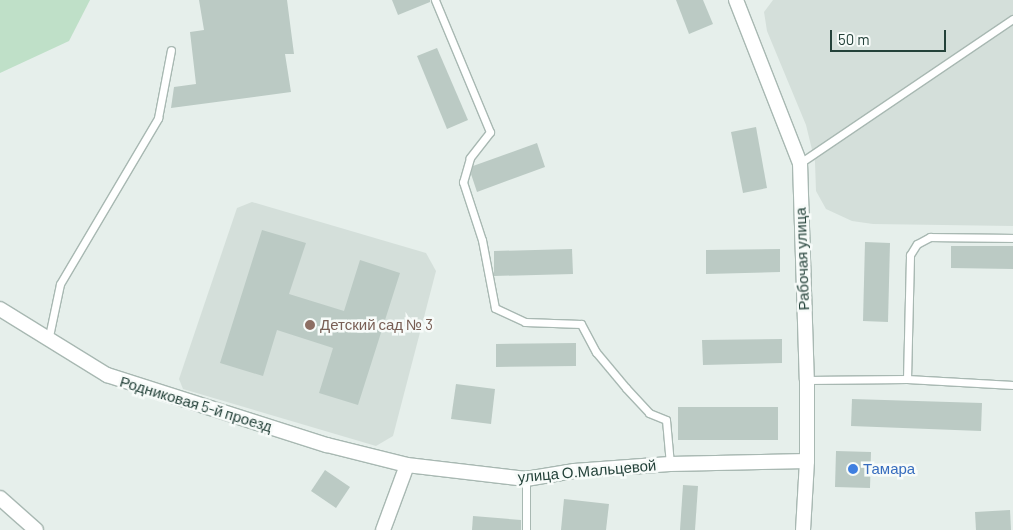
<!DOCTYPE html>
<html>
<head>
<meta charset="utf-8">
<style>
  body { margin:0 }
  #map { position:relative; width:1013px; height:530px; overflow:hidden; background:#e6efeb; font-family:Barlow,sans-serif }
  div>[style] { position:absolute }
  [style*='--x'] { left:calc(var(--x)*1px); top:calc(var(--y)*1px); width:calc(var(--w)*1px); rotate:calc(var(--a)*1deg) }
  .built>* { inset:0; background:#d4dfda }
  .green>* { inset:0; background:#bfe0c8 }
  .building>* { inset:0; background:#bbcac4 }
  .roads { filter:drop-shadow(1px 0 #a8b8b2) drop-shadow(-1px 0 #a8b8b2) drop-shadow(0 1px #a8b8b2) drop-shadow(0 -1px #a8b8b2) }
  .service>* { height:7px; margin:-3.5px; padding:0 3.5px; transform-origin:3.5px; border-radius:3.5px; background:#fff }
  .minor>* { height:14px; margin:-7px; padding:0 7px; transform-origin:7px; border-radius:7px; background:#fff }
  .dots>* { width:14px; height:14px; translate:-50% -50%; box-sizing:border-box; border:2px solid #f7fbf9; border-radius:50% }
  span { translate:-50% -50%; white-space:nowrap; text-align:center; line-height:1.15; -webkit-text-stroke:5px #f7fbf9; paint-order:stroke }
  .street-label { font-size:15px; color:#24423a }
  .education-label { font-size:15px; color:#785e54 }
  .left { translate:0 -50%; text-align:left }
  .shop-label { font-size:15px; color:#366cbe }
  .scale { position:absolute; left:830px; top:30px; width:116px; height:22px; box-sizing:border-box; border:2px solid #24423a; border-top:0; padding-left:6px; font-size:15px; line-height:18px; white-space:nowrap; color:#24423a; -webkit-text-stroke:4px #f7fbf9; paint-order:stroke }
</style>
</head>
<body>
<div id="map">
  <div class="built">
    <div style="clip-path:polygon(773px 0,1013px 0,1013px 226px,873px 224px,852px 221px,826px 209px,816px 191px,815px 162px,806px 125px,767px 31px,764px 12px)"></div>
    <div style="clip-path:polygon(252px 202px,426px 253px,436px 271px,393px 436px,376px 446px,183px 389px,179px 379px,237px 208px)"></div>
  </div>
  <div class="green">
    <div style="clip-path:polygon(0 0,90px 0,69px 41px,0 73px)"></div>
  </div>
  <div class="building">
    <div style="clip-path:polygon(199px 0,287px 0,294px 54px,285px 54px,291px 92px,171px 108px,174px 87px,196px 84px,190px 32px,204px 30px)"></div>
    <div style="clip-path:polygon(392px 0,430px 0,430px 2px,398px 15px)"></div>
    <div style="clip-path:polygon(676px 0,703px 0,713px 24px,689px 34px)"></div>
    <div style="clip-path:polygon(437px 48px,468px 120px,447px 129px,417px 56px)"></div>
    <div style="clip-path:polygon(756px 127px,767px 188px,743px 193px,731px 132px)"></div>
    <div style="clip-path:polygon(537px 143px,545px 167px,477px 192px,471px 174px,473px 166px)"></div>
    <div style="clip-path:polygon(262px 230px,306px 243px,289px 294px,344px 311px,360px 260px,400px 273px,358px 405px,319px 393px,333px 348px,277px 330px,263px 376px,220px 363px)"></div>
    <div style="clip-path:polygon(865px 242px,890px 243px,888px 322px,863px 321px)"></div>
    <div style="clip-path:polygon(951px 246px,1013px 246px,1013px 269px,951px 268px)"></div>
    <div style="clip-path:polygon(572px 249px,573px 274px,494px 276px,494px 251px)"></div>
    <div style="clip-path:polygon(780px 249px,780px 272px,706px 274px,706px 250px)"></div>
    <div style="clip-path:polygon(782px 339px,782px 363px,703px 365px,702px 340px)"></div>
    <div style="clip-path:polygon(576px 343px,576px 366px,496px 367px,496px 344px)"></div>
    <div style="clip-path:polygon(456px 384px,495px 389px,491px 424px,451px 419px)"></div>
    <div style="clip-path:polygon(852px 399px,982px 403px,981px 431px,851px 426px)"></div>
    <div style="clip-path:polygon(678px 407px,778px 407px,778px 440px,678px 440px)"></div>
    <div style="clip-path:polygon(836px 451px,871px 452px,870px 488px,835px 487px)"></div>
    <div style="clip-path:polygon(325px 470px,350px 487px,336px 508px,311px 491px)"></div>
    <div style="clip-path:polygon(683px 485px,698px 486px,695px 530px,680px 530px)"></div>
    <div style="clip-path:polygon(564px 499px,609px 504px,606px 530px,561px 530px)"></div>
    <div style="clip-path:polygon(1010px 510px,1011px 530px,976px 530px,975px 512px)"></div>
    <div style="clip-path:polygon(473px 516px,521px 520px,521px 530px,472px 530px)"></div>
  </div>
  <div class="roads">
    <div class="service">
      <div style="--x:435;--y:0;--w:143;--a:67.4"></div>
      <div style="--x:490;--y:132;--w:33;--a:128"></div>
      <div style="--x:470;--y:158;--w:25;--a:106"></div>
      <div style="--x:463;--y:182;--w:61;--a:71.9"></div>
      <div style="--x:482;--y:240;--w:69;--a:79.2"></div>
      <div style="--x:495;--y:308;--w:33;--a:25"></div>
      <div style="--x:525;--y:322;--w:56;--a:2"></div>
      <div style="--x:581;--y:324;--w:32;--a:62"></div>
      <div style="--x:596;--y:352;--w:47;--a:50.2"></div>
      <div style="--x:626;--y:388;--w:34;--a:47"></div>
      <div style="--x:649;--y:413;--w:18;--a:22"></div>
      <div style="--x:666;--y:420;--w:44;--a:84.8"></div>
      <div style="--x:800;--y:163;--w:257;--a:-34.1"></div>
      <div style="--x:48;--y:341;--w:58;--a:-78.1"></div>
      <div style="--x:60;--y:284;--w:193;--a:-59.4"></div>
      <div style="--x:158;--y:118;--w:69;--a:-79.2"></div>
      <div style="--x:907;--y:379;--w:124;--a:-88.6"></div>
      <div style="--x:910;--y:255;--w:13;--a:-58"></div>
      <div style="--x:917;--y:244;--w:15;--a:-28"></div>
      <div style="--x:930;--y:237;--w:83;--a:0.7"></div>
      <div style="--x:807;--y:380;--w:100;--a:-0.6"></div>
      <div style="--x:907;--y:379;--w:106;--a:3.2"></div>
      <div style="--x:526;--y:479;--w:51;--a:90"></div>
    </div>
    <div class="minor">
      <div style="--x:736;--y:0;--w:175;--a:68.6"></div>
      <div style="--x:800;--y:163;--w:217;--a:88.2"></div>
      <div style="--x:807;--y:380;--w:81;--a:90"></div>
      <div style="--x:807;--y:461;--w:69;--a:93.3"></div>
      <div style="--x:0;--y:309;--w:126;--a:31.7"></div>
      <div style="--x:107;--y:375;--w:231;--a:17.7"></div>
      <div style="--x:327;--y:445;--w:82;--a:14"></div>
      <div style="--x:407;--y:465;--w:120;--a:6.7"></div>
      <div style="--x:526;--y:479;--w:49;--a:-9.5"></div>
      <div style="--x:574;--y:471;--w:96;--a:-4.2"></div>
      <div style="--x:670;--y:464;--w:137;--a:-1.3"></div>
      <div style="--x:0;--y:498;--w:48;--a:41.6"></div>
      <div style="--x:383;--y:530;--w:69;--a:-69.7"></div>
    </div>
  </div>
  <div class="dots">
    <div style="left:310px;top:325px;background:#8d6e63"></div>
    <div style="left:853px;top:469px;background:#3f7fe0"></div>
  </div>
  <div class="street-label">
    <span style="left:802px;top:259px;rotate:-92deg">Рабочая улица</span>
    <span style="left:196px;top:404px;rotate:17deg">Родниковая 5-й проезд</span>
    <span style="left:587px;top:471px;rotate:-5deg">улица О.Мальцевой</span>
  </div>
  <div class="education-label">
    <span class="left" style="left:320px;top:325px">Детский сад № 3</span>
  </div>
  <div class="shop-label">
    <span class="left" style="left:863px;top:469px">Тамара</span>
  </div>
  <div class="scale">50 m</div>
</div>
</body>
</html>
